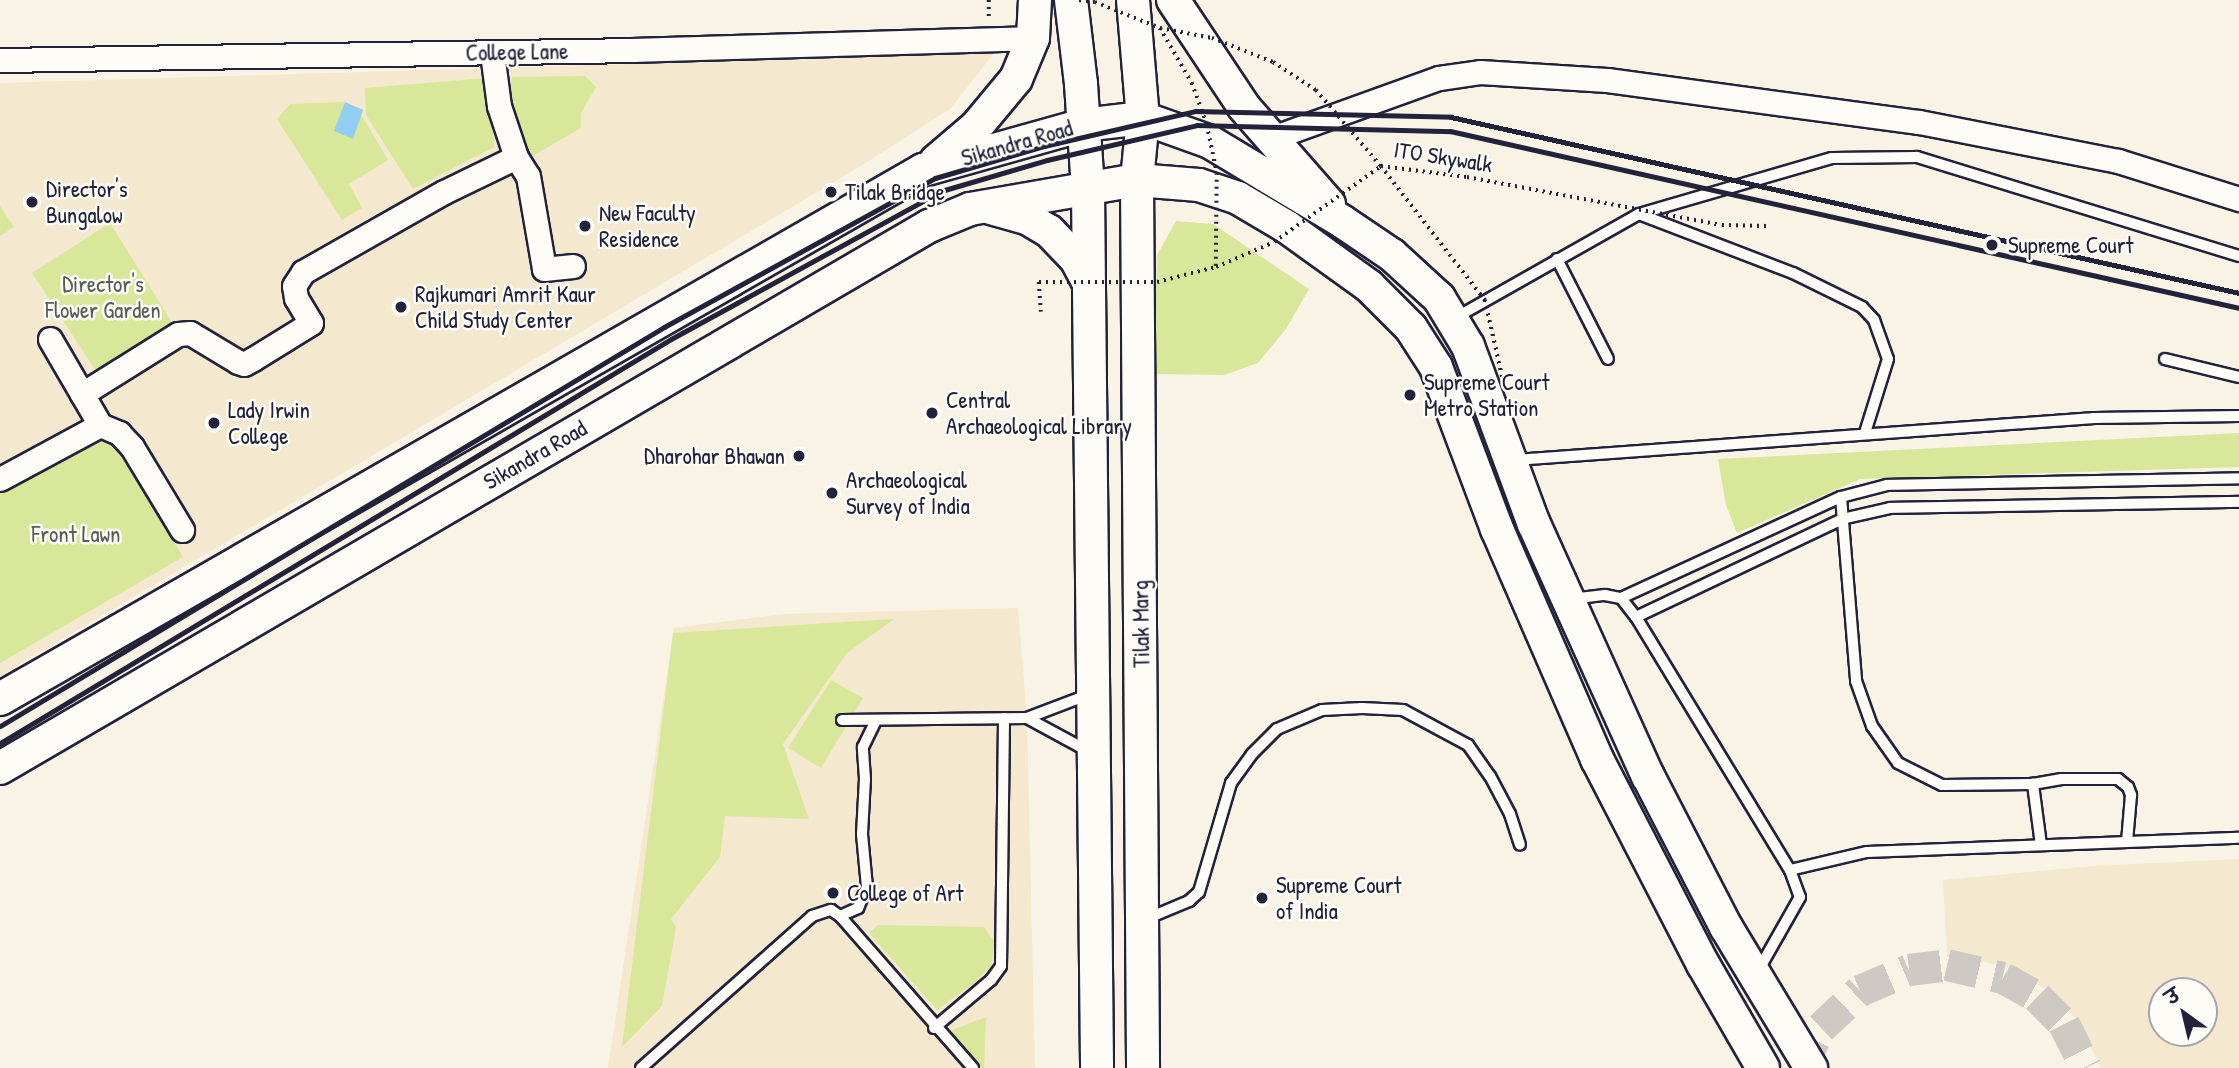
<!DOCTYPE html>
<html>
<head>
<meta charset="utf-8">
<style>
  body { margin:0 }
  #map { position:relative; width:2239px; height:1068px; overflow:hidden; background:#f9f3e5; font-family:"Patrick Hand","Playpen Sans Deva",sans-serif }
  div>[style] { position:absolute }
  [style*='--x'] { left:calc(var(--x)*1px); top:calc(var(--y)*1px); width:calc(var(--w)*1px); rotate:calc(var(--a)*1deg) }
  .built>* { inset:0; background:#f4e8cf }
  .green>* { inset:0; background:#d8e79a }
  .water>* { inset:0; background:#92cdf2 }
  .secondary-tunnel>* { height:32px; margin-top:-16px; transform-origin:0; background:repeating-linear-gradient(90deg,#cec9c3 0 32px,transparent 0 48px) }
  .path>* { height:3.5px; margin-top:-1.75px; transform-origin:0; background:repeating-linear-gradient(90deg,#22223b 0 2px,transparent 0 7px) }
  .roads { filter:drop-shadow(2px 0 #22223b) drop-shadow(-2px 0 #22223b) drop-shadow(0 2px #22223b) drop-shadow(0 -2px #22223b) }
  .lane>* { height:10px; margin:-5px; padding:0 5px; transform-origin:5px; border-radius:5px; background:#fdfcf7 }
  .street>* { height:23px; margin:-11.5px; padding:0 11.5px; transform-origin:11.5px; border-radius:11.5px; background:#fdfcf7 }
  .secondary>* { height:32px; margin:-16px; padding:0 16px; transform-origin:16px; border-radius:16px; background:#fdfcf7 }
  .rail>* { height:5px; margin:-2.5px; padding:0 2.5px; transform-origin:2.5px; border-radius:2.5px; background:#22223b }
  .path-bridge>* { height:3.5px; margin-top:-1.75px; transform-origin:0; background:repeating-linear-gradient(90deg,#22223b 0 2px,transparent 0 7px) }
  .dots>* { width:19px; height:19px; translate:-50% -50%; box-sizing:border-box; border:4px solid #fdfcf7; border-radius:50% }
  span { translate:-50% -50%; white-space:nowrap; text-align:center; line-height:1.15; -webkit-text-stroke:5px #fdfcf7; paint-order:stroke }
  .street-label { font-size:23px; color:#22223b }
  .poi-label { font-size:23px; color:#22223b }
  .left { translate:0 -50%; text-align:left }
  .right { translate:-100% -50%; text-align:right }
  .park-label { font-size:23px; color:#595d58 }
  .north { position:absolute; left:2148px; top:977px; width:70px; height:70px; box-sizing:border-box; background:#fdfcf7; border:2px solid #a5a5ac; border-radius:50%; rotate:326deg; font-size:19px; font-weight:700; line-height:28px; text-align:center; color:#22223b }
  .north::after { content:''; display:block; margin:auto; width:24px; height:32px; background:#22223b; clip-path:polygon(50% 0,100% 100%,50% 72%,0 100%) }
</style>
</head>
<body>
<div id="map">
  <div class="built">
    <div style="clip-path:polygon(994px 53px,950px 109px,856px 169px,0 676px,0 83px)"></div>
    <div style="clip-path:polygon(1018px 608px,1027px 718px,1035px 1068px,608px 1068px,674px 628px,784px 614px)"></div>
    <div style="clip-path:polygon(evenodd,2239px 859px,2239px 1068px,2101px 1068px,2077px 1020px,2046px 989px,2009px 968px,1968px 958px,1947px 957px,1943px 880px,2093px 866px,2239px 859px,2162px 991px,2204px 991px,2204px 1033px,2162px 1033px,2162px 991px)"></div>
  </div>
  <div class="green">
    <div style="clip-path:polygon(585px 76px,596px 87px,581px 113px,581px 128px,527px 159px,509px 104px,512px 77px)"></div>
    <div style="clip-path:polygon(488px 78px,494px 147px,413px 189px,366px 115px,365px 88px)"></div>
    <div style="clip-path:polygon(345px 102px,335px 131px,353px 139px,361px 114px,388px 160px,349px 184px,362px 208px,342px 220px,277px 119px,290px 104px)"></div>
    <div style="clip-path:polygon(0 206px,14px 227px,0 236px)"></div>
    <div style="clip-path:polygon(1176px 221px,1213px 224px,1309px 289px,1286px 329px,1258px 363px,1224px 375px,1154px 374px,1157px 255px)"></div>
    <div style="clip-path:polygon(110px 223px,173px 324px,96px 371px,32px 273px)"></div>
    <div style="clip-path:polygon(2239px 433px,2239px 467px,1860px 479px,1737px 533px,1726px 505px,1718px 459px)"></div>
    <div style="clip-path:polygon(100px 434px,109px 437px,183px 557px,0 663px,0 492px)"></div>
    <div style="clip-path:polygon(894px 619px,847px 653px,783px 744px,809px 819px,725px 816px,720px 857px,671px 919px,676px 927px,662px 1006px,622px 1047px,673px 633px)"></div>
    <div style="clip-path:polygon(831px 680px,863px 698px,821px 768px,788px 748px)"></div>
    <div style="clip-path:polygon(878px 925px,984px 927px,994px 941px,992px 965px,975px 982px,937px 1010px,869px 933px)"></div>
    <div style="clip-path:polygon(986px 1017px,984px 1068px,981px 1068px,947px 1032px)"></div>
  </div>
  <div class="water">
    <div style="clip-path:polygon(345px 102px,363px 110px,353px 139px,334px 131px)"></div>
  </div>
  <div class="secondary-tunnel">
    <div style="--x:1800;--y:1068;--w:45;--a:-62.3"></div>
    <div style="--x:1821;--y:1028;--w:54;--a:-43.5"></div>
    <div style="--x:1860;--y:991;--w:53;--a:-23.2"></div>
    <div style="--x:1909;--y:970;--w:38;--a:-7"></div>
    <div style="--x:1947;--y:965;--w:57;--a:13.1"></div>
    <div style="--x:2003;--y:978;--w:39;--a:29"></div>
    <div style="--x:2037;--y:997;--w:38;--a:45"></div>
    <div style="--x:2064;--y:1024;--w:49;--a:63.4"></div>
  </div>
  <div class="path">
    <div style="--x:989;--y:0;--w:19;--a:90"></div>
    <div style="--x:1039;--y:282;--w:30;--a:86"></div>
  </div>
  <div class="roads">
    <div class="lane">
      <div style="--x:1639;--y:214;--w:165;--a:21"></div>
      <div style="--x:1793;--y:273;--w:77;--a:26.2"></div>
      <div style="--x:1862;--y:307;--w:18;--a:47"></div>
      <div style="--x:1874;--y:320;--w:41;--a:70.3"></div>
      <div style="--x:1888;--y:359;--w:77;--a:107.3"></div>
      <div style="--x:1557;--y:259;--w:112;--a:63"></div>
      <div style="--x:1455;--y:318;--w:211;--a:-29.5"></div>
      <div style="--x:1639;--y:214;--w:201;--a:-16.2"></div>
      <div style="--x:1832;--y:158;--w:85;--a:-0.7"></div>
      <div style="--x:1917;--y:157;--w:337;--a:17.1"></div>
      <div style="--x:2165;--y:359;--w:76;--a:13.7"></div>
      <div style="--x:1515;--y:460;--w:581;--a:-4.15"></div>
      <div style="--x:2094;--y:418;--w:145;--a:-0.8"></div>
      <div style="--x:1841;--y:497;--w:185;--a:85.3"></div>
      <div style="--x:1856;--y:681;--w:48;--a:70.4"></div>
      <div style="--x:1872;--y:726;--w:45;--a:54.9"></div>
      <div style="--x:1898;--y:763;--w:49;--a:26.6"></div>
      <div style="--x:1942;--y:785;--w:91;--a:-0.6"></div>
      <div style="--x:1621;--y:598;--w:242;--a:-24.7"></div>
      <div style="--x:1841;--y:497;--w:48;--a:-14.6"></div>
      <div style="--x:1887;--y:485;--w:352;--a:-1.1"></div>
      <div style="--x:1571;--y:599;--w:34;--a:-7"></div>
      <div style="--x:1605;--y:595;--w:16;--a:11"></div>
      <div style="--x:1621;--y:598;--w:24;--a:52"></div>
      <div style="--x:1636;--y:617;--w:296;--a:58.7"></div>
      <div style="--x:1790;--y:870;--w:29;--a:70"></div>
      <div style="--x:1800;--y:897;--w:85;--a:119.6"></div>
      <div style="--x:1636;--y:617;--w:228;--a:-25.4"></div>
      <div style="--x:1842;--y:519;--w:49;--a:-12.9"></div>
      <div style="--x:1890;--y:508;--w:349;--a:-1"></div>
      <div style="--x:842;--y:720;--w:185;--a:-0.6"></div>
      <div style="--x:1088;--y:751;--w:69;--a:-151.6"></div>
      <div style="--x:1027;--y:718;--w:67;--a:-20.9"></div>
      <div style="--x:2041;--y:845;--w:62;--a:-97.5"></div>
      <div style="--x:2033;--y:784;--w:29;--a:-10"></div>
      <div style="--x:2062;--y:779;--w:56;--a:0"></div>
      <div style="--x:2118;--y:779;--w:13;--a:39"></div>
      <div style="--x:2128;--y:787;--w:9;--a:69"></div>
      <div style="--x:2131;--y:795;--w:47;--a:94.9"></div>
      <div style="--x:1790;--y:870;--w:79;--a:-13.2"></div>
      <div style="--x:1867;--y:852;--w:372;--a:-2.2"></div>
      <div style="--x:840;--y:916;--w:20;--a:-24"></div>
      <div style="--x:858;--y:908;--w:23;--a:-67"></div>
      <div style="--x:867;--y:887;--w:53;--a:-95.4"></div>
      <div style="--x:862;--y:834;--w:55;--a:-86.9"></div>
      <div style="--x:865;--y:779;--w:32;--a:-94"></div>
      <div style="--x:863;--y:747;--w:30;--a:-64"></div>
      <div style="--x:1146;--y:919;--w:47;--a:-22.7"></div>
      <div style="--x:1189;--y:901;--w:13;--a:-42"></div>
      <div style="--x:1199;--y:892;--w:114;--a:-73.6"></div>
      <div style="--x:1231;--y:783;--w:36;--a:-54"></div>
      <div style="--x:1252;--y:754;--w:35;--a:-45"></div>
      <div style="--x:1277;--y:729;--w:49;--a:-22.9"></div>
      <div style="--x:1322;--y:710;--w:40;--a:-2.9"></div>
      <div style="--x:1362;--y:708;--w:41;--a:2.8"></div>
      <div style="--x:1403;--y:710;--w:74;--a:28.3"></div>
      <div style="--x:1468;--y:745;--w:38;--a:55"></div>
      <div style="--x:1490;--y:776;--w:43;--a:62.2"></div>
      <div style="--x:1510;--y:814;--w:32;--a:72"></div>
      <div style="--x:934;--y:1028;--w:75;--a:-40.1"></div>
      <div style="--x:991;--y:980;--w:17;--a:-54"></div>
      <div style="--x:1001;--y:966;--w:248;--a:-89.3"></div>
      <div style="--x:641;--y:1068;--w:229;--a:-41.6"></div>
      <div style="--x:812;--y:916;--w:20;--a:-18"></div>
      <div style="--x:831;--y:910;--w:11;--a:34"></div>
      <div style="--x:840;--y:916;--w:202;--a:48.8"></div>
    </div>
    <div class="street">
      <div style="--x:0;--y:60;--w:634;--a:-0.9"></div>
      <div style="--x:634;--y:50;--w:399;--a:-1.7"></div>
      <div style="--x:1272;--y:138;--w:177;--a:-19.8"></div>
      <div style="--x:1439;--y:78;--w:41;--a:-8.3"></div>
      <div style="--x:1480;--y:72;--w:127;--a:3.6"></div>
      <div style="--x:1607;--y:80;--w:315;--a:7.7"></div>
      <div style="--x:1919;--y:122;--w:203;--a:11.1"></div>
      <div style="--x:2118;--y:161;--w:127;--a:17.4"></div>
      <div style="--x:516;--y:157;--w:22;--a:58"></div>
      <div style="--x:528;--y:176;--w:94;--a:80.2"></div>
      <div style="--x:544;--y:269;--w:29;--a:-6"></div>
      <div style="--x:50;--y:339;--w:99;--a:59.8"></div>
      <div style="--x:82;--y:394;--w:113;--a:-32"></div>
      <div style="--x:178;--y:334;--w:12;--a:-5"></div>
      <div style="--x:190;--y:333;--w:56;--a:31.1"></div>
      <div style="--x:238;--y:362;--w:6;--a:18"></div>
      <div style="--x:244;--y:364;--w:10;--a:-29"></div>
      <div style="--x:253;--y:359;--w:68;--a:-31.8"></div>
      <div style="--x:311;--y:323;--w:29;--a:-121"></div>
      <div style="--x:296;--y:298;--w:12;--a:-99"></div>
      <div style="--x:294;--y:286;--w:17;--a:-57"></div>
      <div style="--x:303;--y:272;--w:162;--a:-29.6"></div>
      <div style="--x:444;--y:192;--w:80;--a:-25.9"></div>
      <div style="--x:516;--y:157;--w:54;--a:-108.4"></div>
      <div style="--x:499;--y:106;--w:53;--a:-97.5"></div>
      <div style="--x:0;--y:479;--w:114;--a:-28.4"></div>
      <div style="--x:100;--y:425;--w:21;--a:23"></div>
      <div style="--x:119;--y:433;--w:19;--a:47"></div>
      <div style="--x:132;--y:447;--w:97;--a:58.9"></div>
    </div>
    <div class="secondary">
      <div style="--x:1071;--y:0;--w:85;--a:83.2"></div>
      <div style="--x:1081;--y:84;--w:106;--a:86.2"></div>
      <div style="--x:1088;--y:190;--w:878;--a:89.41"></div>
      <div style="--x:1133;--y:0;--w:118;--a:85.2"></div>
      <div style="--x:1143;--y:118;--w:62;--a:95.5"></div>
      <div style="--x:1137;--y:180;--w:888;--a:89.61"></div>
      <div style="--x:1173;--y:0;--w:128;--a:56.4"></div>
      <div style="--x:1244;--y:107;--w:129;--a:48.8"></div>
      <div style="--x:936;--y:161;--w:52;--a:-40.4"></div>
      <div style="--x:976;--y:127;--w:62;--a:-50.2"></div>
      <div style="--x:1016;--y:79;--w:44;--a:-67.5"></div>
      <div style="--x:1033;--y:38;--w:38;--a:-87"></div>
      <div style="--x:991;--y:208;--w:37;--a:16"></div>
      <div style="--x:1027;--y:218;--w:26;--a:31"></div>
      <div style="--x:1049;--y:231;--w:39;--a:46"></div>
      <div style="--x:1076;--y:259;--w:26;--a:62"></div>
      <div style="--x:0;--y:699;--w:1064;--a:-29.82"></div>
      <div style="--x:923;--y:170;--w:166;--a:-15.7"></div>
      <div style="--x:1083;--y:125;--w:60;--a:-6.7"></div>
      <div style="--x:1143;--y:118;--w:71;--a:19.7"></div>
      <div style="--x:1210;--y:142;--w:155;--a:31"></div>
      <div style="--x:1343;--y:222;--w:59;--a:34"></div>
      <div style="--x:1392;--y:255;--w:64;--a:42.5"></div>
      <div style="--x:1439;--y:298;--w:56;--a:58.9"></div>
      <div style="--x:1468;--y:346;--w:190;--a:69.7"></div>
      <div style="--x:1534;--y:524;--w:277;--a:65.7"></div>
      <div style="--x:1648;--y:776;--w:170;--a:62.7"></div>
      <div style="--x:1726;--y:927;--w:165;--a:58.9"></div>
      <div style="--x:0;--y:768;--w:1076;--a:-30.26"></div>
      <div style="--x:929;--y:226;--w:44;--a:-22.5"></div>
      <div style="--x:970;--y:209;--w:169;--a:-9.9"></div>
      <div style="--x:1137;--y:180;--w:62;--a:4.6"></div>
      <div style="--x:1199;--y:185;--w:41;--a:18.4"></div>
      <div style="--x:1238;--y:198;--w:57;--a:30.6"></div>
      <div style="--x:1287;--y:227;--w:101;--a:35.7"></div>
      <div style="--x:1369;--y:286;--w:59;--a:45"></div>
      <div style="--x:1411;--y:328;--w:46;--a:57.3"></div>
      <div style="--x:1436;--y:367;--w:173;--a:69.4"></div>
      <div style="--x:1497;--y:529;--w:251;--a:66.5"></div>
      <div style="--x:1597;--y:759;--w:231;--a:62.7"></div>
      <div style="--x:1703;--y:964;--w:120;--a:60"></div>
    </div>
  </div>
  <div class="rail">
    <div style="--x:0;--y:726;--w:775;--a:-31"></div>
    <div style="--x:664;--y:327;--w:309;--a:-28.8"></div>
    <div style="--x:935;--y:178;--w:114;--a:-16.4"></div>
    <div style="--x:1044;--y:146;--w:156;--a:-13"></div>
    <div style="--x:1196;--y:111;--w:255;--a:1.3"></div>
    <div style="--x:1451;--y:117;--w:807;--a:12.59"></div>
    <div style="--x:0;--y:743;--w:783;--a:-31.05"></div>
    <div style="--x:671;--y:339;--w:308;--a:-28.7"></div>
    <div style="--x:941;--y:191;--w:110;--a:-16.3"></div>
    <div style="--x:1047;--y:160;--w:154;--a:-13.1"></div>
    <div style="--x:1197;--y:125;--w:253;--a:1.4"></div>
    <div style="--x:1450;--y:131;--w:809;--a:12.64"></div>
  </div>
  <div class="path-bridge">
    <div style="--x:1079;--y:0;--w:16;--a:7"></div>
    <div style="--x:1095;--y:2;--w:70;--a:21.8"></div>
    <div style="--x:1160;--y:28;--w:53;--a:10.9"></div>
    <div style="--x:1212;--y:38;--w:66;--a:21.5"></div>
    <div style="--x:1273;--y:62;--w:51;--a:33.1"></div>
    <div style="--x:1316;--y:90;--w:100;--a:49.5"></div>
    <div style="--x:1381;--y:166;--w:87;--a:7.3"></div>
    <div style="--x:1467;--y:177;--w:259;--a:10.7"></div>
    <div style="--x:1722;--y:225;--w:45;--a:1.3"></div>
    <div style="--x:1160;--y:28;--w:64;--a:59.8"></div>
    <div style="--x:1192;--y:83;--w:45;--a:70.3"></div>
    <div style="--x:1207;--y:125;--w:49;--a:78.2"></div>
    <div style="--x:1217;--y:173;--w:94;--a:90.6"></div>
    <div style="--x:1039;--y:282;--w:118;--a:0"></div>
    <div style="--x:1157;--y:282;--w:61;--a:-14.3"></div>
    <div style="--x:1216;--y:267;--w:63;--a:-23.3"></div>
    <div style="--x:1274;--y:242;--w:131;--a:-35.4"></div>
    <div style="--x:1381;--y:166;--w:170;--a:52.2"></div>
    <div style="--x:1485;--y:300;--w:82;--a:77.3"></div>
  </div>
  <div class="dots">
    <div style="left:831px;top:192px;background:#22223b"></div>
    <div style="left:32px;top:202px;background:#22223b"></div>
    <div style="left:585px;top:226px;background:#22223b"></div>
    <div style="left:1992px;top:245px;background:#22223b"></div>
    <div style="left:401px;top:307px;background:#22223b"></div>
    <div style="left:1410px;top:395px;background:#22223b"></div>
    <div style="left:932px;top:413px;background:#22223b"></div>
    <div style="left:214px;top:423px;background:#22223b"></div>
    <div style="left:799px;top:456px;background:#22223b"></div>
    <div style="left:832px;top:493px;background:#22223b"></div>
    <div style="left:833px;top:893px;background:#22223b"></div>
    <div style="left:1262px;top:898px;background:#22223b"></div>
  </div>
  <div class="street-label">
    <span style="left:517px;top:52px;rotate:-1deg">College Lane</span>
    <span style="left:1017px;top:143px;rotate:-16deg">Sikandra Road</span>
    <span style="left:1443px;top:157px;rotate:9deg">ITO Skywalk</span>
    <span style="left:535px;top:455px;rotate:-30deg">Sikandra Road</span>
    <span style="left:1141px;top:624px;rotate:-91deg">Tilak Marg</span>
  </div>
  <div class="poi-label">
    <span class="left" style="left:46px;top:202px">Director's<br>Bungalow</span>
    <span class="left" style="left:845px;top:192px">Tilak Bridge</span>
    <span class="left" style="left:599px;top:226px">New Faculty<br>Residence</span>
    <span class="left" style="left:2008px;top:245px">Supreme Court</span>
    <span class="left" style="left:415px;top:307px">Rajkumari Amrit Kaur<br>Child Study Center</span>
    <span class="left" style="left:1424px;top:395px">Supreme Court‌<br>Metro Station</span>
    <span class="left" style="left:946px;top:413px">Central<br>Archaeological Library</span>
    <span class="left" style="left:228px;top:423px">Lady Irwin<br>College</span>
    <span class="right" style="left:785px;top:456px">Dharohar Bhawan</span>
    <span class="left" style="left:846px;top:493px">Archaeological<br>Survey of India</span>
    <span class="left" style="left:1276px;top:898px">Supreme Court<br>of India</span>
    <span class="left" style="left:847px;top:893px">College of Art</span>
  </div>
  <div class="park-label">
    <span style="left:103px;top:297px">Director's<br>Flower Garden</span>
    <span style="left:76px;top:534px">Front Lawn</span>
  </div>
  <div class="north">उ</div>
</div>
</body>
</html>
